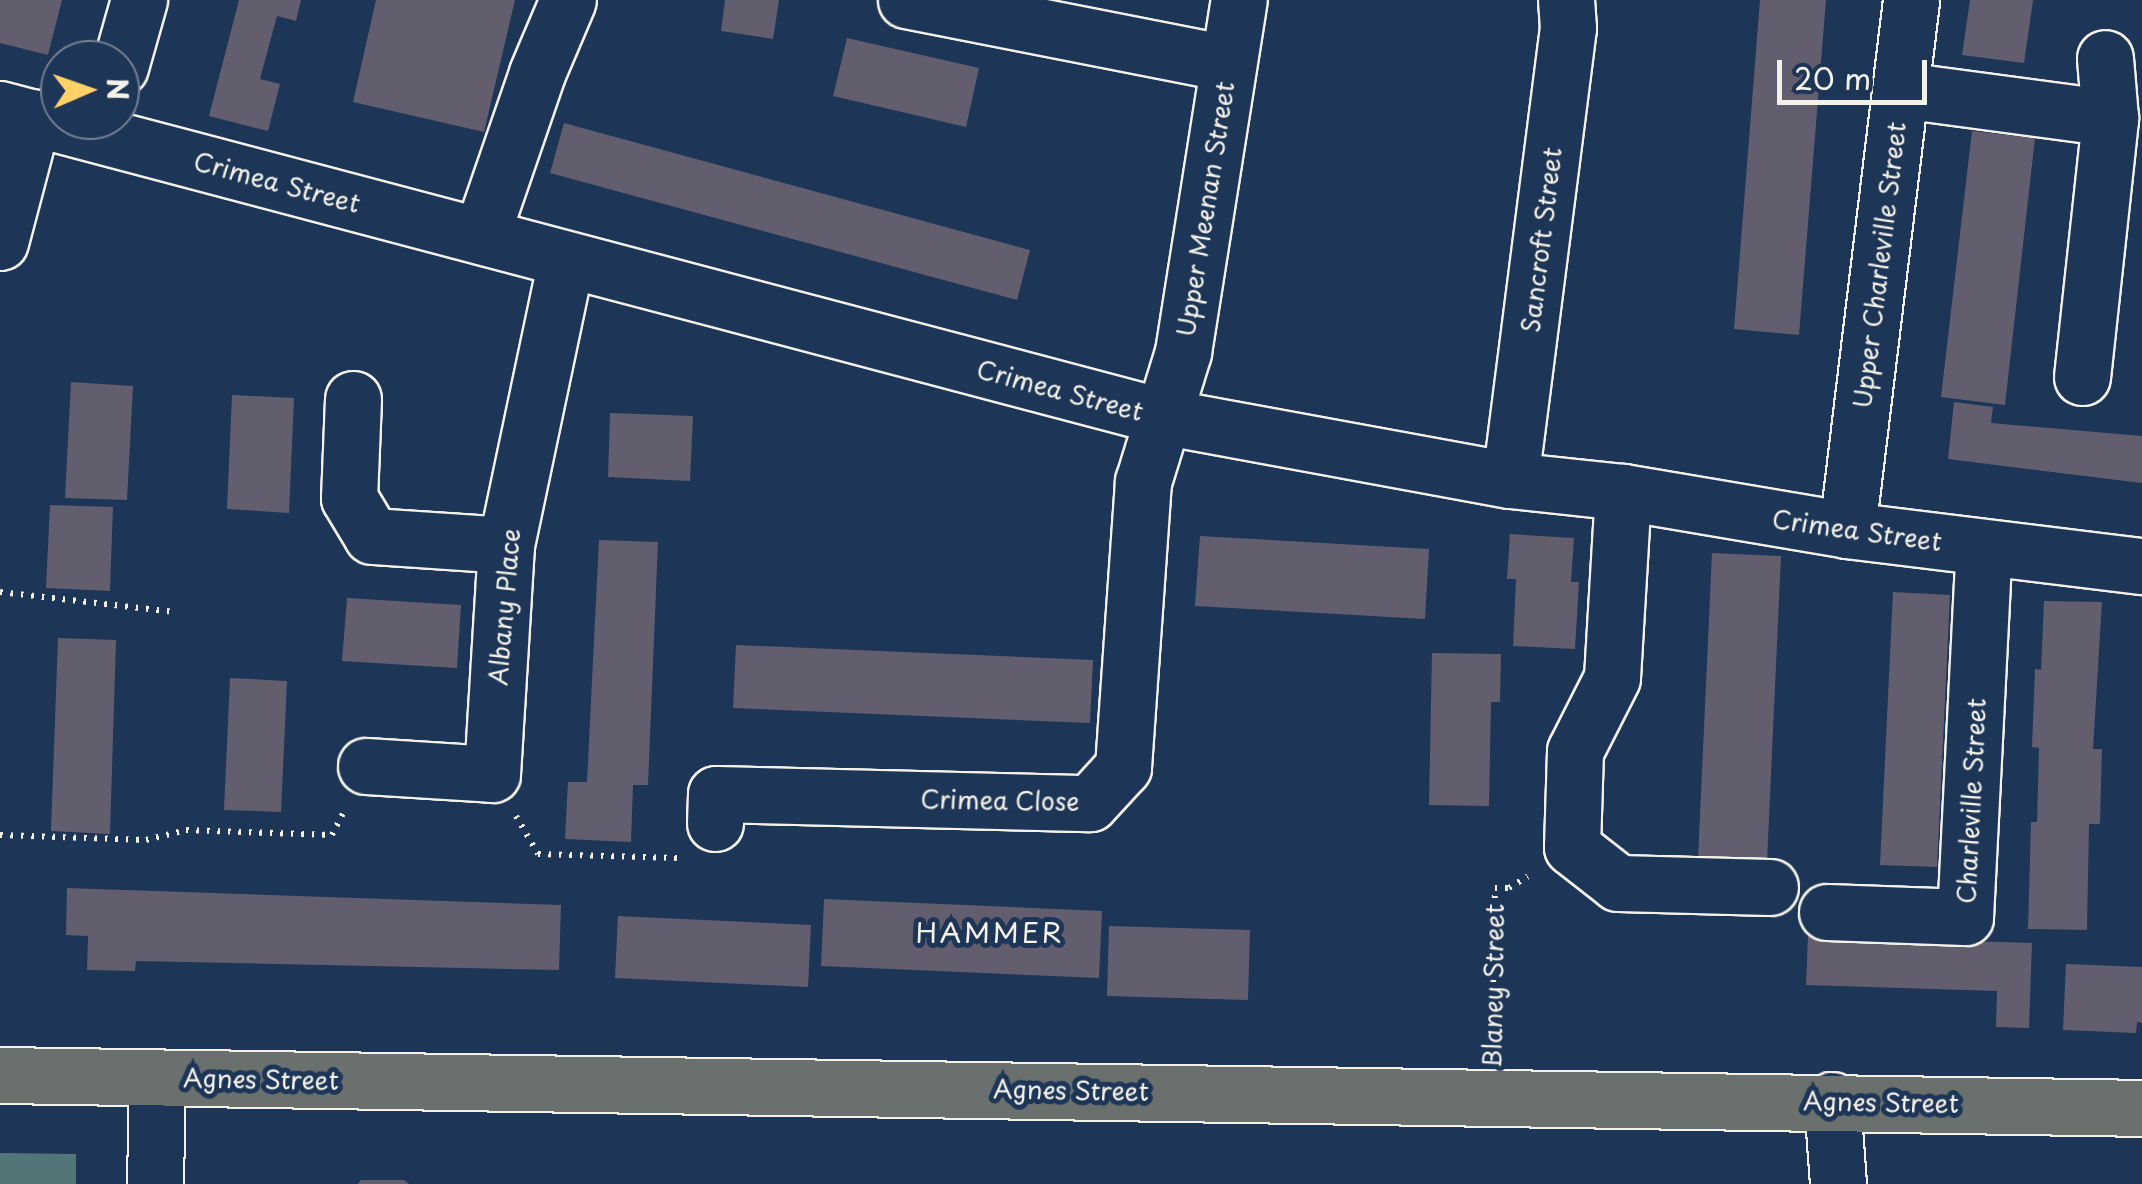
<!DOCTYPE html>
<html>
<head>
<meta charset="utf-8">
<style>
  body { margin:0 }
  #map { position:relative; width:2142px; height:1184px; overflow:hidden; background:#1d3557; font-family:"Playpen Sans",sans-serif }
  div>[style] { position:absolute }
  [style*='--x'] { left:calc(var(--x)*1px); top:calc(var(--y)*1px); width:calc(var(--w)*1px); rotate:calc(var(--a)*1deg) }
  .green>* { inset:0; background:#527678 }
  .building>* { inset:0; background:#625e6e }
  .path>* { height:6px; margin-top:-3px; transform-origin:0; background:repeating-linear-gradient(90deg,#f4f1e8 0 2.5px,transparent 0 10.5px) }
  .roads { filter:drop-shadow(2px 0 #f4f1e8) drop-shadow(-2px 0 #f4f1e8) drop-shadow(0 2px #f4f1e8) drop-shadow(0 -2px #f4f1e8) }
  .minor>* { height:55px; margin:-27.5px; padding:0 27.5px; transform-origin:27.5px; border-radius:27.5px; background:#1d3557 }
  .major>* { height:55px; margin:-27.5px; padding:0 27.5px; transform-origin:27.5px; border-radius:27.5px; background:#6a706d }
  span { translate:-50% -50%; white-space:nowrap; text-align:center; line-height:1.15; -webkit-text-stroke:10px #1d3557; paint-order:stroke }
  .street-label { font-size:25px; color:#f4f1e8 }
  .neighbourhood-label { font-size:28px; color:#f4f1e8; letter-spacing:2.5px }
  .north { position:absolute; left:40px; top:40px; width:100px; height:100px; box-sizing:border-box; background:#1d3557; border:2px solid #738091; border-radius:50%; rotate:88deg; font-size:28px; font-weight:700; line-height:40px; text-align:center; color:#f4f1e8 }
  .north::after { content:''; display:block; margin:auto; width:35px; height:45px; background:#ffd166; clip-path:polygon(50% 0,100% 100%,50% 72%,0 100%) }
  .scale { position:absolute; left:1777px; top:60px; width:150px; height:45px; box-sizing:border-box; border:5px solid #f4f1e8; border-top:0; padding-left:12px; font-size:30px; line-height:35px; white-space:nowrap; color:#f4f1e8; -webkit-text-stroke:8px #1d3557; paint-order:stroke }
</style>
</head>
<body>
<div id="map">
  <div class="green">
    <div style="clip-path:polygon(0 1153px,76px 1154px,76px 1184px,0 1184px)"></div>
  </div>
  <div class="building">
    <div style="clip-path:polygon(0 0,62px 0,48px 55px,0 43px)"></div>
    <div style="clip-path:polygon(239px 0,301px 0,296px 21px,277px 16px,260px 79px,280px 84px,268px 131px,209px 116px)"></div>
    <div style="clip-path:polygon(376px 0,515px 0,484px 132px,353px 102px)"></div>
    <div style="clip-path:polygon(725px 0,779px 0,773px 39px,721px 31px)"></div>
    <div style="clip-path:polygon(1760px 0,1826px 0,1799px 335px,1734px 329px)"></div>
    <div style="clip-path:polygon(1970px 0,2033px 0,2024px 63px,1962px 55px)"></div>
    <div style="clip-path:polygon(847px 38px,979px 68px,966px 127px,833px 96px)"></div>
    <div style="clip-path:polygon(564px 123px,1030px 250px,1017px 300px,550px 173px)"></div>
    <div style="clip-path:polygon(1972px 131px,2035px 138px,2005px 405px,1941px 397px)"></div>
    <div style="clip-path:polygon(71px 382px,133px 386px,127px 500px,65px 498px)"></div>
    <div style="clip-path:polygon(232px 395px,294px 398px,289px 513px,227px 509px)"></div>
    <div style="clip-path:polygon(1954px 402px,1993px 407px,1991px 423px,2142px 436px,2142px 483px,1948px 459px)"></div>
    <div style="clip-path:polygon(610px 413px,693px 416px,690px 481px,608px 477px)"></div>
    <div style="clip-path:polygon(50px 505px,113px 507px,110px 591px,46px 588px)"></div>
    <div style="clip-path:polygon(1510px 534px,1574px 538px,1571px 582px,1579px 582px,1575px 649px,1513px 646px,1516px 579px,1507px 579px)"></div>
    <div style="clip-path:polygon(1200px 536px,1429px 549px,1425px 619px,1195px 606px)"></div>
    <div style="clip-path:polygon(599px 540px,658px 542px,648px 785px,633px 785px,631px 842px,565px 839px,568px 782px,587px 782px)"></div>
    <div style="clip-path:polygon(1712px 553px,1781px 556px,1767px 862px,1698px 859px)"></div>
    <div style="clip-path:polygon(1893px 592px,1950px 595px,1937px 867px,1880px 865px)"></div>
    <div style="clip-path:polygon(347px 598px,461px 605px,457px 668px,342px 661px)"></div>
    <div style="clip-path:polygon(2044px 601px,2102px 602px,2093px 749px,2102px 749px,2100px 824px,2089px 824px,2087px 930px,2028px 929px,2031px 822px,2037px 822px,2039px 748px,2032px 747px,2035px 669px,2041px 670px)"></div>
    <div style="clip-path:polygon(58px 638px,116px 640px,110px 834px,51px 831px)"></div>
    <div style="clip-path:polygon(736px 645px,1093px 660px,1090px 723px,733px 708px)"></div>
    <div style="clip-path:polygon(1432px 653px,1501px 654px,1500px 702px,1491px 702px,1489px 806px,1429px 805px)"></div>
    <div style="clip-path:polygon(230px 678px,287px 681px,281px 812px,224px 810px)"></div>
    <div style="clip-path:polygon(67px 888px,561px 905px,559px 970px,136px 961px,135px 971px,87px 970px,88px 936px,66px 935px)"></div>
    <div style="clip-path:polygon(824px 899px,1102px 911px,1099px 978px,821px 966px)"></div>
    <div style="clip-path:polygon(618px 916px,811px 925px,808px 987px,615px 978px)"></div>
    <div style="clip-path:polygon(1109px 926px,1250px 930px,1248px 1000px,1107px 996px)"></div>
    <div style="clip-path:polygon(1808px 936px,2032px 943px,2029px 1028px,1996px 1027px,1997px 991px,1806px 985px)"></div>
    <div style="clip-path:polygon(2066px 964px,2142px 967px,2142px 1023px,2137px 1022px,2136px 1033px,2063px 1030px)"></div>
    <div style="clip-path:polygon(361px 1180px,404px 1180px,409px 1184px,358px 1184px)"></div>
  </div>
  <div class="path">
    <div style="--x:0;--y:592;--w:176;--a:6.5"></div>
    <div style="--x:516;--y:816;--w:44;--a:59.9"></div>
    <div style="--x:538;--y:854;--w:139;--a:1.6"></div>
    <div style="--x:0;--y:835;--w:146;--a:2"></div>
    <div style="--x:146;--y:840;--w:41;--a:-14"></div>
    <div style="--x:186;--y:830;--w:146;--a:2"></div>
    <div style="--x:332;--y:835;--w:25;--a:-63"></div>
    <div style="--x:1492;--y:1045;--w:157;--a:-88.9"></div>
    <div style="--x:1495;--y:888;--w:14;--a:0"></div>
    <div style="--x:1509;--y:888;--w:22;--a:-32"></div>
  </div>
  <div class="roads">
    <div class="minor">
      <div style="--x:906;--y:0;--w:328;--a:11.1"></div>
      <div style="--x:120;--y:67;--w:70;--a:-74.2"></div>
      <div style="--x:1901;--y:90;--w:211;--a:7.6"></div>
      <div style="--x:0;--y:109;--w:1201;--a:14.81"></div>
      <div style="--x:1161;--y:416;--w:355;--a:10.4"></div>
      <div style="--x:1510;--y:480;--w:114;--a:6.1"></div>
      <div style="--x:1623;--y:492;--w:227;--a:9.6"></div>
      <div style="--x:1847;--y:530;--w:297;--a:7"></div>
      <div style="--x:481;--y:236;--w:172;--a:-71"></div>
      <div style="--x:537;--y:73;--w:79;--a:-67"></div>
      <div style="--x:0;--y:242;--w:129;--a:-75.2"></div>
      <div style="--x:2082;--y:377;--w:261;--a:-83.8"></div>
      <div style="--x:2110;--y:118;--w:60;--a:-94.8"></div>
      <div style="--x:353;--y:399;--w:99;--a:92.3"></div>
      <div style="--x:349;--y:498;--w:44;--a:58.8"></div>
      <div style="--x:372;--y:536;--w:134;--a:3.8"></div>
      <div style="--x:1510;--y:480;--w:456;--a:-82.7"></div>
      <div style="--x:1568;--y:28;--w:28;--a:-94"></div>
      <div style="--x:1623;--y:492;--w:186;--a:93.4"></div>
      <div style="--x:1612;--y:678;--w:82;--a:116.9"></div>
      <div style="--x:1575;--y:751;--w:96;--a:91.8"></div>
      <div style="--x:1572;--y:847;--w:58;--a:38"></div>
      <div style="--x:1618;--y:883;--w:152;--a:1.5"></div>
      <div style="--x:1847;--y:530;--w:534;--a:-83.11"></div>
      <div style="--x:366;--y:766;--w:126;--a:3.6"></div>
      <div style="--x:492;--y:774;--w:229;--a:-86.5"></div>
      <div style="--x:506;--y:545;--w:291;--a:-78.1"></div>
      <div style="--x:715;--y:823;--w:29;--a:-88"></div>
      <div style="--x:716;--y:794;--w:374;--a:1.4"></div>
      <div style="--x:1090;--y:803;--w:49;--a:-47.5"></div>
      <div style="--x:1123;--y:767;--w:286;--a:-86"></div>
      <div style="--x:1143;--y:482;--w:136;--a:-72.9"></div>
      <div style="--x:1183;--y:352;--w:356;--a:-81"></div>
      <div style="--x:1827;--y:912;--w:138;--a:2.1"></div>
      <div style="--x:1965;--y:917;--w:369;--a:-87.1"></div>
      <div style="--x:1832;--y:1100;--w:84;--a:85.9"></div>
      <div style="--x:155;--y:1184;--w:106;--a:-88.9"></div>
    </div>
    <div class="major">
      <div style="--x:0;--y:1075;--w:2142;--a:0.88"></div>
    </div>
  </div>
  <div class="street-label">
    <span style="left:277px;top:182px;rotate:15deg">Crimea Street</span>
    <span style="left:1205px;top:209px;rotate:-81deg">Upper Meenan Street</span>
    <span style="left:1541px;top:240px;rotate:-83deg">Sancroft Street</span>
    <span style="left:1879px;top:265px;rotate:-83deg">Upper Charleville Street</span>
    <span style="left:1060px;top:390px;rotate:15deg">Crimea Street</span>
    <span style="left:1857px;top:530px;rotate:8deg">Crimea Street</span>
    <span style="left:504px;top:607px;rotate:-85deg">Albany Place</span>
    <span style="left:1000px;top:800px;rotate:1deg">Crimea Close</span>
    <span style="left:1971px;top:801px;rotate:-87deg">Charleville Street</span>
    <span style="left:1493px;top:986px;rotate:-89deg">Blaney Street</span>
    <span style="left:261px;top:1079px;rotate:1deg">Agnes Street</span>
    <span style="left:1071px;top:1090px;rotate:1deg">Agnes Street</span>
    <span style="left:1881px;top:1102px;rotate:1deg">Agnes Street</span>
  </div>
  <div class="neighbourhood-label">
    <span style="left:990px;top:932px">HAMMER</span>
  </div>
  <div class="north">N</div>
  <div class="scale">20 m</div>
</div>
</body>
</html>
